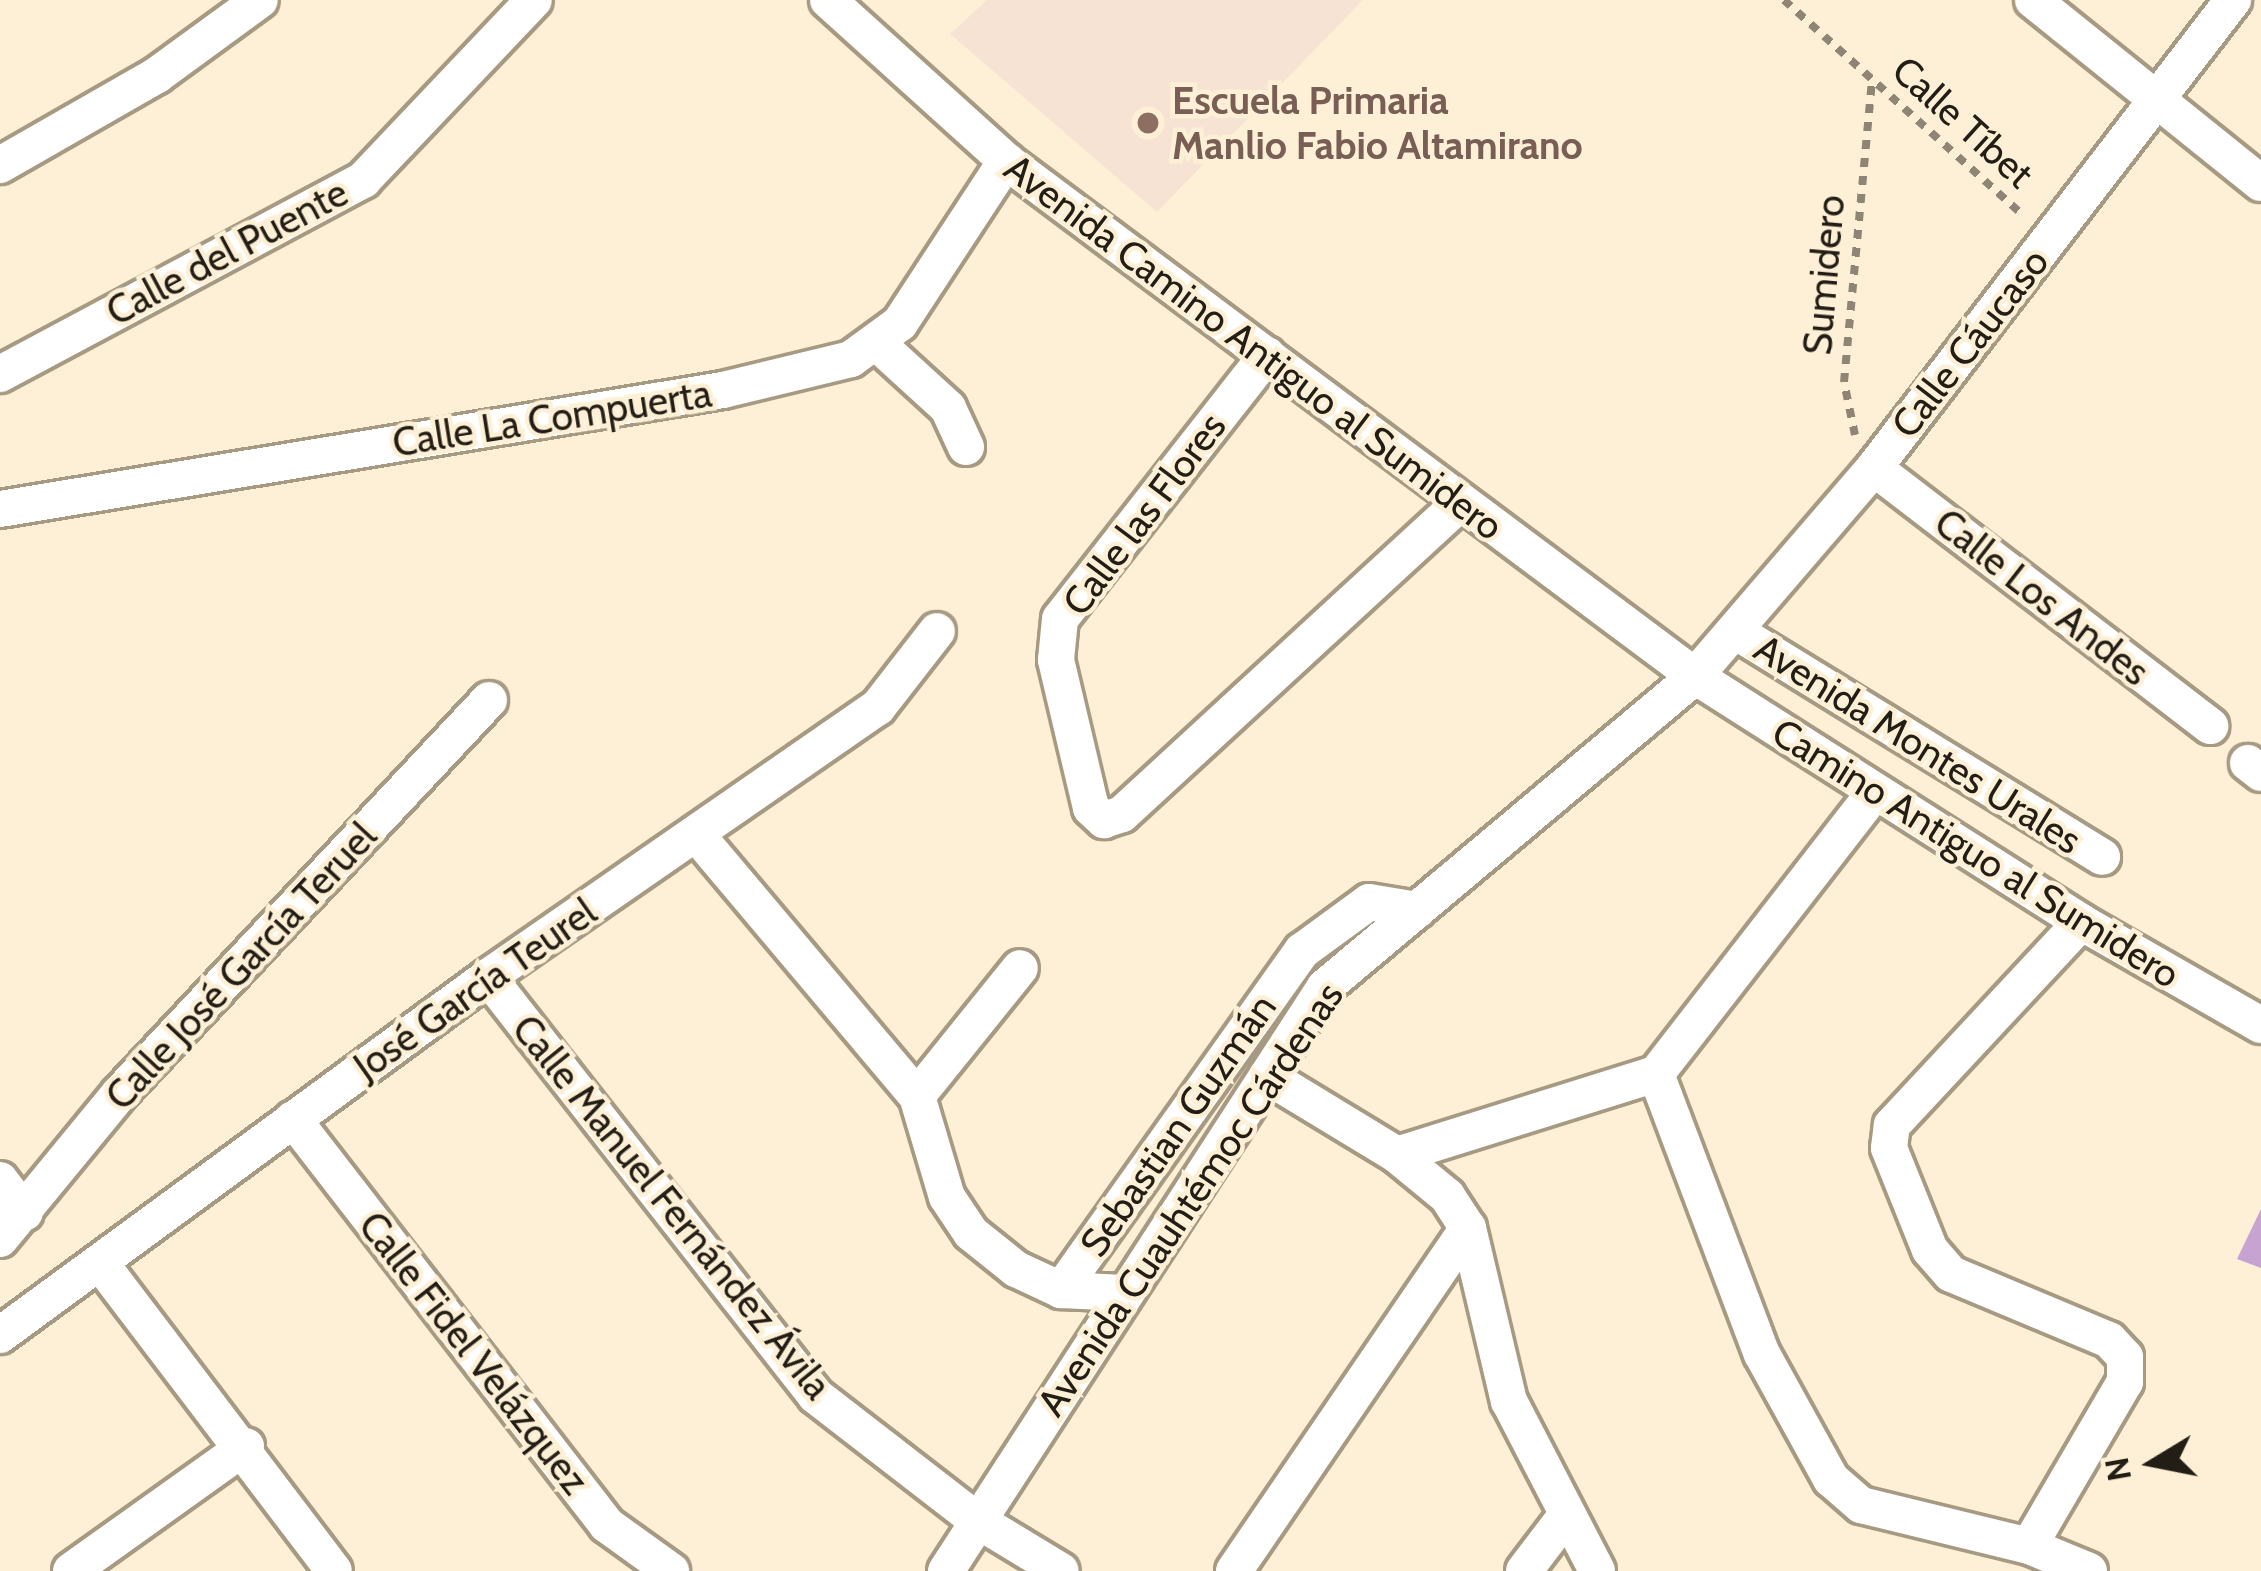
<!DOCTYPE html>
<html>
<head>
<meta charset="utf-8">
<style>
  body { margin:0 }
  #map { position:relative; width:2261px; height:1571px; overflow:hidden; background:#fef0d7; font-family:Cabin,sans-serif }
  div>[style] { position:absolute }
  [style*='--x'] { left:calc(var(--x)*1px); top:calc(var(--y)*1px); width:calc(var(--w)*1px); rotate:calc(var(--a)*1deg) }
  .education>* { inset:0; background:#f7e3d4 }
  .building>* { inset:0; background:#c6a3d0 }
  .path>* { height:8px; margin-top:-4px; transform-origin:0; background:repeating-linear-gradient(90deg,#8e8574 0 9px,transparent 0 18px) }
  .roads { filter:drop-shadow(3px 0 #a79a82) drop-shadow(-3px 0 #a79a82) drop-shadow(0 3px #a79a82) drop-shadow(0 -3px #a79a82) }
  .street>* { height:36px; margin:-18px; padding:0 18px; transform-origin:18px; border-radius:18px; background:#fff }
  .dots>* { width:33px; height:33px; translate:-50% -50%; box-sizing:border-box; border:6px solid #fef0d7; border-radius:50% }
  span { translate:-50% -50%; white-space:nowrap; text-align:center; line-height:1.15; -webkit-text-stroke:9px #fef0d7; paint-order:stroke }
  .education-label { font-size:39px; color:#785e54; font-weight:700 }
  .left { translate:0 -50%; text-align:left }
  .street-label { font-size:39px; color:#231e15 }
  .north { position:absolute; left:2093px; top:1403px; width:120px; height:120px; -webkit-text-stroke:9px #fef0d7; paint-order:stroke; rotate:260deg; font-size:33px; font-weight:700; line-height:48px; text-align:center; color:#231e15 }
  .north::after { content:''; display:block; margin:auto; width:42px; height:54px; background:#231e15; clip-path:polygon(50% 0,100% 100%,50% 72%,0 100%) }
</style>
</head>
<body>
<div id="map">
  <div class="education">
    <div style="clip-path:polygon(987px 0,1363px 0,1157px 212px,950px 34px)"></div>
  </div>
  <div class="building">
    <div style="clip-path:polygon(2261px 1209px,2261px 1268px,2237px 1259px)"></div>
  </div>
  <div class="path">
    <div style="--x:1784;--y:0;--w:320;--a:42"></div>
    <div style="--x:1855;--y:435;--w:54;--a:-101.7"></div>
    <div style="--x:1844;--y:382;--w:302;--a:-84.7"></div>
  </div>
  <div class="roads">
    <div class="street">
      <div style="--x:828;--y:0;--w:240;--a:42.1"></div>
      <div style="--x:1006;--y:161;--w:860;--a:36.78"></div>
      <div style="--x:1695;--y:676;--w:458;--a:32.5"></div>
      <div style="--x:2081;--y:922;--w:207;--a:29.8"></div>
      <div style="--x:2033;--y:0;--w:292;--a:38.8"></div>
      <div style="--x:0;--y:165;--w:181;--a:-29.8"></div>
      <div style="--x:157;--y:75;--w:127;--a:-36.1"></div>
      <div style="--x:878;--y:344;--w:95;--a:42.4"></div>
      <div style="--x:948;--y:408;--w:43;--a:65.2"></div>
      <div style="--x:1267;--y:355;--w:335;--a:128.1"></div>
      <div style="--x:1060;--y:619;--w:41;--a:95.6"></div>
      <div style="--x:1056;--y:660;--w:152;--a:76.7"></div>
      <div style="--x:1091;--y:808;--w:18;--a:43"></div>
      <div style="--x:1104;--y:820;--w:19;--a:-18"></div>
      <div style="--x:1122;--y:814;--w:459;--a:-42.6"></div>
      <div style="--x:0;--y:374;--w:412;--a:-28.1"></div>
      <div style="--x:363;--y:180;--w:248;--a:-46.5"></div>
      <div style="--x:1874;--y:468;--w:424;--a:37.5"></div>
      <div style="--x:0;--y:509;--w:733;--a:-9.35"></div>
      <div style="--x:723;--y:390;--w:132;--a:-13.6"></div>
      <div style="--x:851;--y:359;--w:61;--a:-36.3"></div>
      <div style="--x:900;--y:323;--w:194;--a:-56.8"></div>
      <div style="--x:1735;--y:631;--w:431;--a:31.6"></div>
      <div style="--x:2248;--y:763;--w:16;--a:38"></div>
      <div style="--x:697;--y:835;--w:341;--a:49.9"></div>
      <div style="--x:917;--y:1096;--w:105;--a:73.5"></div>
      <div style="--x:947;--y:1197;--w:43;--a:56.3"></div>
      <div style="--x:971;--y:1233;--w:58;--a:38.7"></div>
      <div style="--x:1016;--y:1269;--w:50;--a:25"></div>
      <div style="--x:1061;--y:1290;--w:63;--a:2.7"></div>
      <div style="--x:488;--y:977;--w:532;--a:51.95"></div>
      <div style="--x:816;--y:1396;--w:201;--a:37.7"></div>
      <div style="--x:975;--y:1519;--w:100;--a:31.2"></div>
      <div style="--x:1656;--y:1074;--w:299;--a:69.3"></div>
      <div style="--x:1762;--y:1354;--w:143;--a:61.1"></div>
      <div style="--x:1831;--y:1479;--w:40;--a:41"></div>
      <div style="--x:1861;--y:1505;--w:173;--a:13.7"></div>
      <div style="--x:2029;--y:1546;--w:65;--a:22.6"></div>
      <div style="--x:1267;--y:1076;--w:152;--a:31.3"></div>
      <div style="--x:1397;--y:1155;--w:65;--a:39.4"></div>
      <div style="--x:1447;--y:1196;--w:38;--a:57"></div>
      <div style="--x:1468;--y:1228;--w:178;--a:76.7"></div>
      <div style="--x:1509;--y:1401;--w:191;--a:62.6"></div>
      <div style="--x:917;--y:1096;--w:164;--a:-51.2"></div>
      <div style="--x:293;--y:1119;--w:513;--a:52.28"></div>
      <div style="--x:607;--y:1525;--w:79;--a:35.7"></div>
      <div style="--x:1397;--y:1155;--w:271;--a:-17.4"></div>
      <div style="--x:1656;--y:1074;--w:357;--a:-52.2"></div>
      <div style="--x:0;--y:1180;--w:41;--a:52.9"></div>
      <div style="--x:0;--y:1239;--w:189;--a:-50.6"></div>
      <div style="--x:120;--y:1093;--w:539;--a:-46.8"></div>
      <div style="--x:101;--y:1264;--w:385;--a:52.8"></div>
      <div style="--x:1061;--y:1290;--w:416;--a:-54.6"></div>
      <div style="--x:1302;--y:951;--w:83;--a:-36.2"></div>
      <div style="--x:1369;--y:902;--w:49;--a:9.5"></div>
      <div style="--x:0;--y:1335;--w:605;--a:-36.26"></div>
      <div style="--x:488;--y:977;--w:474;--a:-34.7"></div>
      <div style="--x:878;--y:707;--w:96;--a:-52.2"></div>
      <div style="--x:2029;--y:1546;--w:190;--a:-59.7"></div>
      <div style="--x:2125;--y:1382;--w:25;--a:-90"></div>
      <div style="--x:2125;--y:1357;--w:23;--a:-133"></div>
      <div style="--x:2109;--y:1340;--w:171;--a:-157.3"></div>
      <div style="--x:1951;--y:1274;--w:32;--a:-131"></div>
      <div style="--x:1930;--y:1250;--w:110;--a:-111.9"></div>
      <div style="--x:1889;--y:1148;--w:23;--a:-83"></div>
      <div style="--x:1892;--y:1125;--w:277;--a:-47"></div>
      <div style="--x:71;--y:1571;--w:215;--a:-35.5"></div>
      <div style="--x:946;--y:1571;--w:696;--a:-57.02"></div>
      <div style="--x:1325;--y:987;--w:483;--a:-40"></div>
      <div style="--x:1695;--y:676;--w:274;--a:-49.3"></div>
      <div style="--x:1874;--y:468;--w:590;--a:-52.51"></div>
      <div style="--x:1234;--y:1571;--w:415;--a:-55.7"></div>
      <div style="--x:1524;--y:1571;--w:68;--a:-52.8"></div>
    </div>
  </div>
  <div class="dots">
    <div style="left:1148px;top:123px;background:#8d6e63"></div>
  </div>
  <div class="education-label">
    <span class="left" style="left:1172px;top:123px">Escuela Primaria<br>Manlio Fabio Altamirano</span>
  </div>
  <div class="street-label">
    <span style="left:1963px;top:122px;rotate:42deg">Calle Tíbet</span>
    <span style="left:227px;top:252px;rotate:-28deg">Calle del Puente</span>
    <span style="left:1824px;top:275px;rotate:-85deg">Sumidero</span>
    <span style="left:1970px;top:343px;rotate:-52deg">Calle Cáucaso</span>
    <span style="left:1254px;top:347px;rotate:37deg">Avenida Camino Antiguo al Sumidero</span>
    <span style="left:552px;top:418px;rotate:-9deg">Calle La Compuerta</span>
    <span style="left:1144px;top:514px;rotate:-53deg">Calle las Flores</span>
    <span style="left:2042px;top:597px;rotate:38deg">Calle Los Andes</span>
    <span style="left:1918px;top:744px;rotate:32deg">Avenida Montes Urales</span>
    <span style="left:1976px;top:853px;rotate:32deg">Camino Antiguo al Sumidero</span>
    <span style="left:241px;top:966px;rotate:-47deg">Calle José García Teruel</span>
    <span style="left:475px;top:989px;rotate:-35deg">José García Teurel</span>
    <span style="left:1178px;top:1125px;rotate:-55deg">Sebastian Guzmán</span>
    <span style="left:1190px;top:1199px;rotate:-56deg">Avenida Cuauhtémoc Cárdenas</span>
    <span style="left:672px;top:1207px;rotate:51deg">Calle Manuel Fernández Ávila</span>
    <span style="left:474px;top:1353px;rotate:52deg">Calle Fidel Velázquez</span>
  </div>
  <div class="north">N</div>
</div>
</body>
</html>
